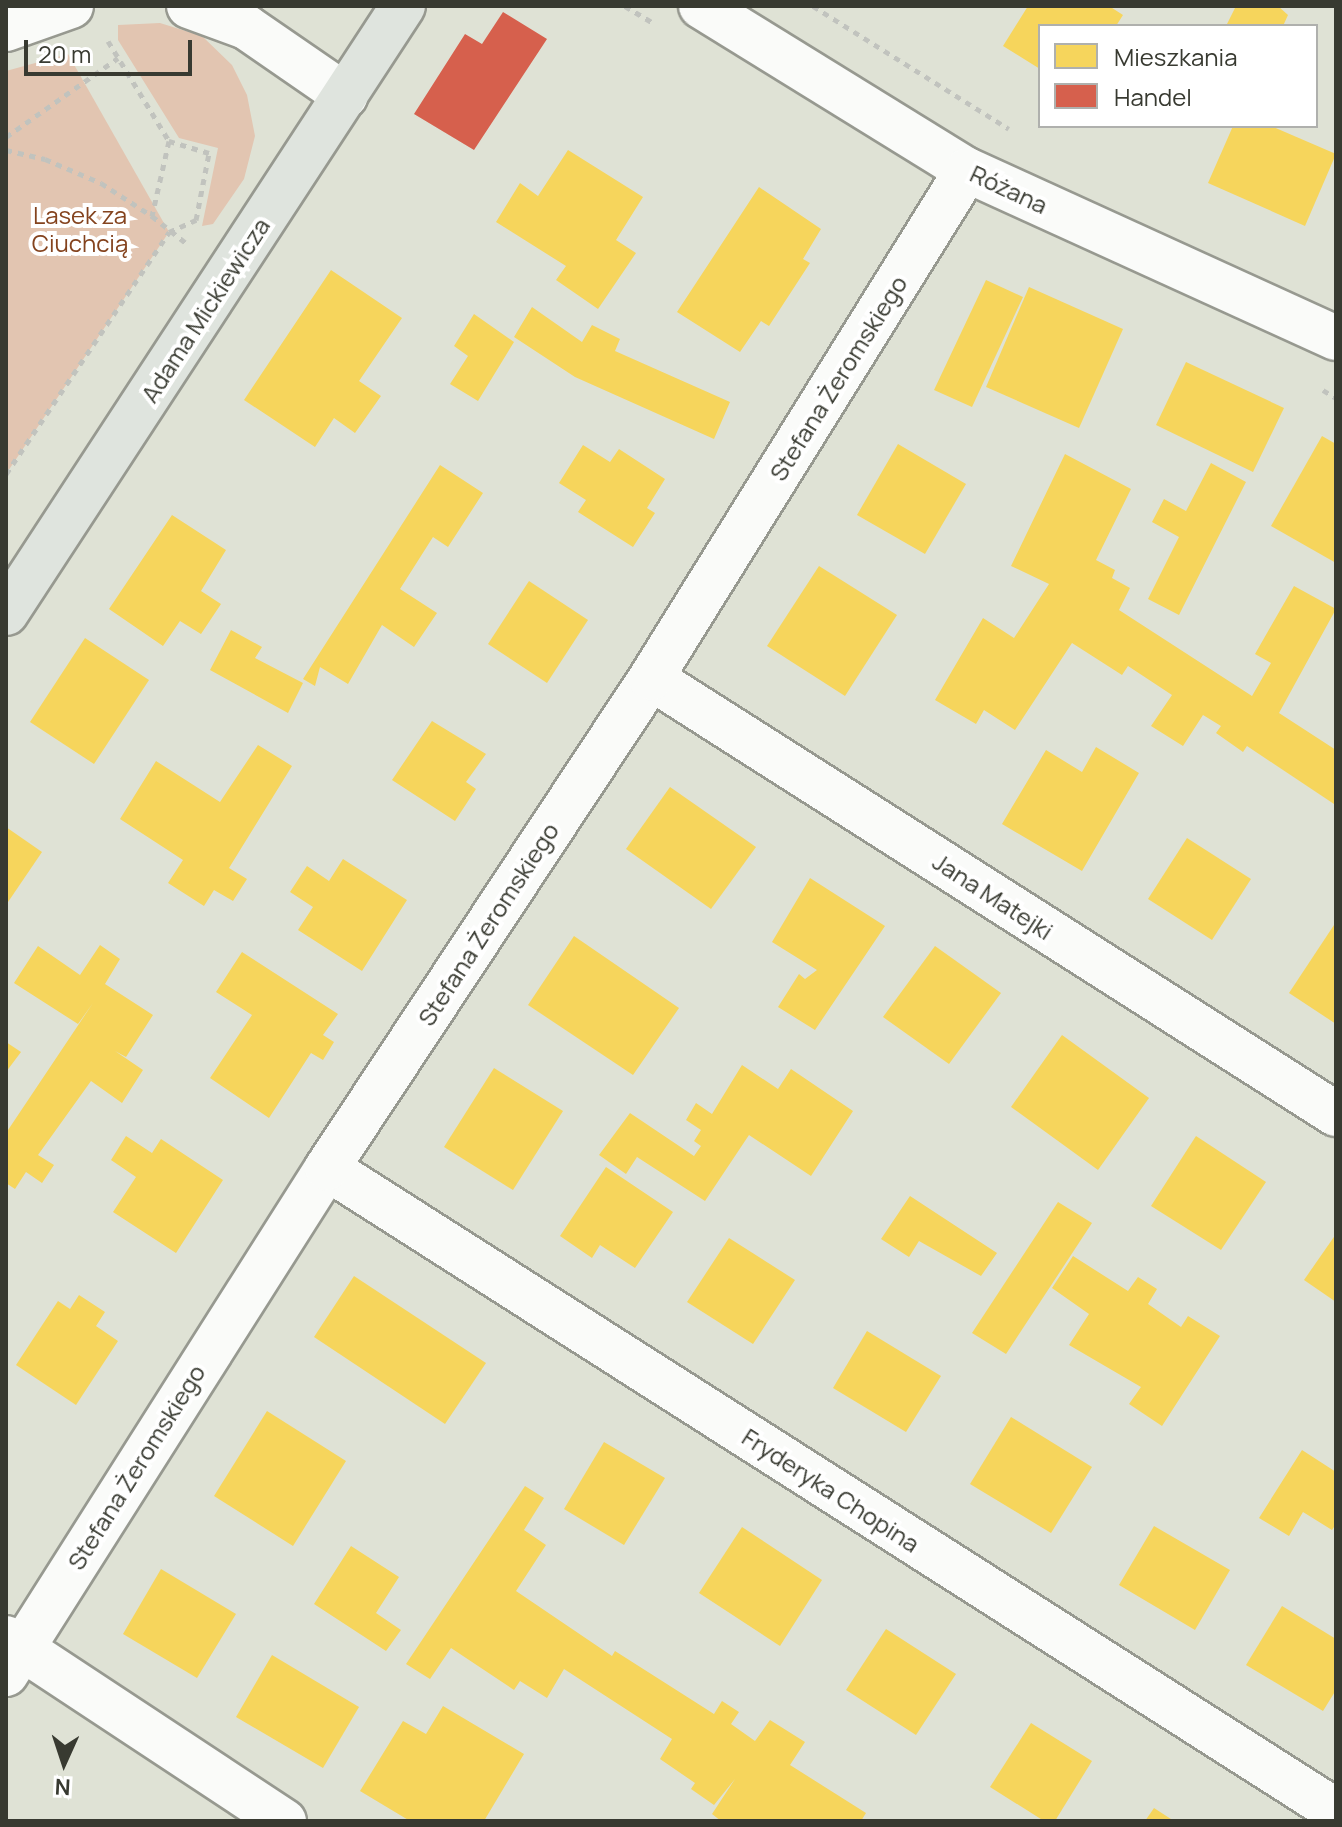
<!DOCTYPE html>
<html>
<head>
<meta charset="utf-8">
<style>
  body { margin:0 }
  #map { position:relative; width:1342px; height:1827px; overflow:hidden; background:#dfe2d5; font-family:Manrope,sans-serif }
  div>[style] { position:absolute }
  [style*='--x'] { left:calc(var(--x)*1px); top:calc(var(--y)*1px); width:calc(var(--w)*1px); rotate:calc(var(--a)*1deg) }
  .green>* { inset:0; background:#e2c5b1 }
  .homes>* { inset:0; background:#f6d55c }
  .shops>* { inset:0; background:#d6604d }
  .path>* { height:5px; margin-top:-2.5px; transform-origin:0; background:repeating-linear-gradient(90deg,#c1c3be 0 6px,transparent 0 12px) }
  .roads { filter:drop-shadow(2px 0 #979990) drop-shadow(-2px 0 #979990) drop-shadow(0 2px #979990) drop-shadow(0 -2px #979990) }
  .minor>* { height:44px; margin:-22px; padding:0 22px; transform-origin:22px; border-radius:22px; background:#fafbf9 }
  .major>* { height:44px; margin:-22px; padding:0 22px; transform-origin:22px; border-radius:22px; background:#dfe4de }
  span { translate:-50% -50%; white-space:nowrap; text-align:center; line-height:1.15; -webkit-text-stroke:8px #fff; paint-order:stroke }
  .street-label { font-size:24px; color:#383a31 }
  .park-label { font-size:24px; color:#84431e }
  .frame { position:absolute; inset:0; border:8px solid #383a31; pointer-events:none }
  .legend { position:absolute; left:1038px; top:24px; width:280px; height:104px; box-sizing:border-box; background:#fff; border:2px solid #afb0ad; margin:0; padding:10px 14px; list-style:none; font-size:24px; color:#383a31 }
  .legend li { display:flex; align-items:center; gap:16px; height:40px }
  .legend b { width:40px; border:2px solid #afb0ad }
  .north { position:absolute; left:24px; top:1723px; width:80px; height:80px; -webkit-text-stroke:6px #fff; paint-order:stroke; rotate:183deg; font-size:22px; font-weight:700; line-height:32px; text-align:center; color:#383a31 }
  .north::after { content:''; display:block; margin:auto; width:28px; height:36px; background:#383a31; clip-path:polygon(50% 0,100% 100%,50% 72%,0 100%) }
  .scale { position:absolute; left:24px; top:40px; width:168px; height:36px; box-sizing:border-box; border:4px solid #383a31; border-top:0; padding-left:10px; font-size:24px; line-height:28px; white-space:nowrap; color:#383a31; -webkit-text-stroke:6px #fff; paint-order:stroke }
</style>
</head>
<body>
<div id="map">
  <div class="green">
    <div style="clip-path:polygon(160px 23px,202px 36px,232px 65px,247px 95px,255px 136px,244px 179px,213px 224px,202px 226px,218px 148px,179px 138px,118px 40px,118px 25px)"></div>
    <div style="clip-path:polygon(68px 54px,169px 232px,6px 474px,6px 71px)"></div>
  </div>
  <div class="homes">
    <div style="clip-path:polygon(1028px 6px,1109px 6px,1123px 15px,1116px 26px,1040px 26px,1040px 69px,1003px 46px)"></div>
    <div style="clip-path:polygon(1236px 6px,1278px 6px,1288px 15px,1283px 26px,1226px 26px)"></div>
    <div style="clip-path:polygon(1233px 126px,1271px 126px,1336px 154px,1305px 226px,1208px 183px)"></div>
    <div style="clip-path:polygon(568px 150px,643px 197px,616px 240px,636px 253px,598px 309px,556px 280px,566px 266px,496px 222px,520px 183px,538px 196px)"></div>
    <div style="clip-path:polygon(759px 187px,821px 229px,803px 259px,810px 263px,769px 326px,761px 321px,740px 352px,677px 312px)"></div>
    <div style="clip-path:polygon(331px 270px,402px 318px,359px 381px,381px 396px,355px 433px,334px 418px,315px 447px,244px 400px)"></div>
    <div style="clip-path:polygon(986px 280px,1023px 297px,972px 407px,934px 390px)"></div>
    <div style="clip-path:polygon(1029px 287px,1123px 329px,1079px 428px,986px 387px)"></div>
    <div style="clip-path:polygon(532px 307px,582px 342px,592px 325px,620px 339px,615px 351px,730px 402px,714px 439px,575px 377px,514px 337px)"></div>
    <div style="clip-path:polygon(474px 314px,514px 342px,478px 401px,450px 384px,468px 356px,454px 346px)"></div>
    <div style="clip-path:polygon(1186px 362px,1284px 408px,1253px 472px,1156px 425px)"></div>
    <div style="clip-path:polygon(1322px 436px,1336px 444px,1336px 563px,1271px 526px)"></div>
    <div style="clip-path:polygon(898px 444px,966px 484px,925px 554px,857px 515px)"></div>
    <div style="clip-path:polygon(583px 445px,610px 462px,619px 449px,665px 479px,647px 508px,655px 513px,633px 547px,578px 512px,586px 500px,559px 483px)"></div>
    <div style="clip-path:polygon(1065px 454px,1131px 489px,1096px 560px,1115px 570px,1112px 578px,1130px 588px,1119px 610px,1252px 696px,1271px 663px,1255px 654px,1294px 586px,1336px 609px,1279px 713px,1336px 750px,1334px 804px,1247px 746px,1243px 752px,1216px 733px,1221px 726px,1203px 715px,1183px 746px,1151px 726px,1172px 695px,1128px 666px,1122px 675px,1072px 643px,1015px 730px,984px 710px,976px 724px,935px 700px,983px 618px,1014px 638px,1049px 584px,1011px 566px)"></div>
    <div style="clip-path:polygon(1211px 463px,1246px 482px,1179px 615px,1148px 599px,1179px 537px,1152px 522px,1164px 499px,1186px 511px)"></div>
    <div style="clip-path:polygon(440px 465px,483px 493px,448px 547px,433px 537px,400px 589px,437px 613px,414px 647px,382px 625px,348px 684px,320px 667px,315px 686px,303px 679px)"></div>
    <div style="clip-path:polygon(172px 515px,226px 550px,201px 591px,221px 604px,201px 634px,180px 621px,163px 646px,109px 609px)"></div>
    <div style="clip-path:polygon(819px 566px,897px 615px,845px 696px,767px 646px)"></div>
    <div style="clip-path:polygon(529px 581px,588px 620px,547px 683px,488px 644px)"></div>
    <div style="clip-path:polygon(231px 630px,262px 647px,255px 658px,303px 683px,288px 713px,210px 670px)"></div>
    <div style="clip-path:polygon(85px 638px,149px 680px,94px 764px,30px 722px)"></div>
    <div style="clip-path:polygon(432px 721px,486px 754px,466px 782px,476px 789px,455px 821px,392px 780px)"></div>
    <div style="clip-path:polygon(258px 745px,292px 766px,229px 868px,247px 879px,233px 901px,214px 890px,204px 906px,168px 883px,183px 860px,120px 819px,156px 761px,220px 802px)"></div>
    <div style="clip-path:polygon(1096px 747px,1139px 773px,1082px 871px,1002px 824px,1046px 750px,1082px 772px)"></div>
    <div style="clip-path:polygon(670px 787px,756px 847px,711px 909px,626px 849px)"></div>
    <div style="clip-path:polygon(6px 827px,42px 852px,6px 905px)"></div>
    <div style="clip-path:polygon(1187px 838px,1251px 879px,1212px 940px,1148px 899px)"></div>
    <div style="clip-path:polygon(343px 859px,407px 900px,362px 971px,298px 930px,313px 907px,290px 892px,307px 866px,329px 881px)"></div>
    <div style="clip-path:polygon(810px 878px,885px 926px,815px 1030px,778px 1007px,799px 974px,805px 979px,817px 970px,772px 942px)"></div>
    <div style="clip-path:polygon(1336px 922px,1336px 1024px,1289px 993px)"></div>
    <div style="clip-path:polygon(574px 936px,679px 1008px,633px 1075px,528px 1005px)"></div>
    <div style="clip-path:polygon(100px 945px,120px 959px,105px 984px,153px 1015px,126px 1057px,115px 1051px,143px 1070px,122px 1103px,91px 1081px,38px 1155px,54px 1165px,42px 1183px,26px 1172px,15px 1189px,6px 1183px,6px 1133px,93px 1003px,78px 1024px,14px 983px,38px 946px,80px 975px)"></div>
    <div style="clip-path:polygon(935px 946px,1001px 993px,949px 1064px,883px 1017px)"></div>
    <div style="clip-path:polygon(242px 952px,338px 1014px,323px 1035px,334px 1042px,323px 1060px,311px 1053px,269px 1118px,210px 1078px,252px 1015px,216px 992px)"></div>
    <div style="clip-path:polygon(1062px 1035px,1149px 1098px,1098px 1170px,1011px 1107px)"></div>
    <div style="clip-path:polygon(6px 1042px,21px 1052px,6px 1072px)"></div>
    <div style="clip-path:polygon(742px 1065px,778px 1089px,791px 1069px,853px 1111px,811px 1176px,749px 1135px,705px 1201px,637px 1157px,626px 1174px,599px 1155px,630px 1113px,694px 1156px,701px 1146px,694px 1141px,701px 1130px,686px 1120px,696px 1103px,712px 1114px)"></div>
    <div style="clip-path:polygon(494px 1068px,563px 1111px,513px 1190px,444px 1147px)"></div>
    <div style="clip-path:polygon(126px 1136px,152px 1153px,161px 1139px,223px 1180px,176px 1253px,113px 1212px,136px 1177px,111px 1160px)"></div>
    <div style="clip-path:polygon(1196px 1136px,1266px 1182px,1221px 1250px,1151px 1206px)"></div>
    <div style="clip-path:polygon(606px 1167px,673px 1212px,635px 1268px,600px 1245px,592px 1258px,560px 1236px)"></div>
    <div style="clip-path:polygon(910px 1196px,997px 1253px,981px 1276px,919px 1241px,909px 1257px,881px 1239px)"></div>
    <div style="clip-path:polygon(1058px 1202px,1092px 1223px,1006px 1354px,972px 1333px)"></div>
    <div style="clip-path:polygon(1336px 1234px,1336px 1302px,1304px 1280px)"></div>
    <div style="clip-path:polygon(729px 1238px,795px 1280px,753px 1344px,687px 1302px)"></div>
    <div style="clip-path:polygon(1073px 1256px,1128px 1291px,1138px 1277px,1157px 1289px,1148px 1304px,1181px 1327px,1188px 1316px,1220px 1336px,1162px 1426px,1129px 1404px,1141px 1387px,1069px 1345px,1089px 1314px,1052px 1288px)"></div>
    <div style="clip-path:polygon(354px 1276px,486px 1363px,445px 1424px,314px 1337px)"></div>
    <div style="clip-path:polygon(79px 1295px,105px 1312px,96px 1326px,118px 1341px,76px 1405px,16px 1365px,58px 1301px,70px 1309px)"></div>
    <div style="clip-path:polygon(867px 1331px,941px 1376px,906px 1432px,833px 1388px)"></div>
    <div style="clip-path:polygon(267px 1411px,346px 1461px,293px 1546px,214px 1496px)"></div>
    <div style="clip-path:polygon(1011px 1417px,1092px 1467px,1051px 1533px,970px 1484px)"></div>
    <div style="clip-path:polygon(604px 1442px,665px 1478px,624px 1545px,564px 1509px)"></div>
    <div style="clip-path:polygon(1302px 1450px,1336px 1472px,1336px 1524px,1332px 1530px,1303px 1512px,1289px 1536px,1259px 1518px)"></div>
    <div style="clip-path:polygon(525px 1486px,544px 1498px,524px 1530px,546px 1545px,516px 1591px,612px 1656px,615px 1651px,714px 1714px,722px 1701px,739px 1712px,731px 1724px,755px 1741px,770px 1720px,805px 1742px,790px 1765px,866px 1813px,861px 1821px,721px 1821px,712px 1814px,735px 1779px,714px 1805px,691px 1789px,695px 1783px,660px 1759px,672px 1739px,564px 1669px,547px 1698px,520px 1681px,514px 1690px,451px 1648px,430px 1679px,406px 1664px)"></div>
    <div style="clip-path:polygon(1154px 1526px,1230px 1570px,1195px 1630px,1119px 1585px)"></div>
    <div style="clip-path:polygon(742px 1527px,822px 1580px,780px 1646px,699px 1593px)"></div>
    <div style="clip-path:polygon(351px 1546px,399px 1577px,376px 1613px,401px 1630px,386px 1651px,314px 1604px)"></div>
    <div style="clip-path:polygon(161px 1569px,236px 1614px,197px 1678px,123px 1634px)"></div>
    <div style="clip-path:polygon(1282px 1606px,1336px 1639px,1336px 1690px,1323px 1711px,1246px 1665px)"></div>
    <div style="clip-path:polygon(886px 1629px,956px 1674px,916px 1735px,846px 1690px)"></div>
    <div style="clip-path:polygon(272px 1655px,359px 1707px,323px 1768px,236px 1717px)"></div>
    <div style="clip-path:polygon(443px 1706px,524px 1754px,484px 1821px,410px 1821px,360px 1791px,403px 1721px,426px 1734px)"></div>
    <div style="clip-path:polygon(1031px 1723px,1092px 1761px,1055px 1821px,1044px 1821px,990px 1787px)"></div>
    <div style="clip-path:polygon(1154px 1808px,1174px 1821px,1145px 1821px)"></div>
  </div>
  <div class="shops">
    <div style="clip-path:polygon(503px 12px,547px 39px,474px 150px,414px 114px,465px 34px,482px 44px)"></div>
  </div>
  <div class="path">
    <div style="--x:625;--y:6;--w:33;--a:31"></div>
    <div style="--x:813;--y:6;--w:231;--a:32.1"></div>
    <div style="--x:108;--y:41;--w:117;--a:58.6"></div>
    <div style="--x:169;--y:141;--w:77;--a:102.8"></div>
    <div style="--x:152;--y:216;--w:43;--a:38.5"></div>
    <div style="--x:6;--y:137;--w:137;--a:-35.2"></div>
    <div style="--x:6;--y:150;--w:40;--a:13"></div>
    <div style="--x:45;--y:159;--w:61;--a:23.2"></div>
    <div style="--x:101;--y:183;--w:61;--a:32.9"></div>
    <div style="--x:1323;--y:390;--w:15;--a:32"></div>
    <div style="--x:6;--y:474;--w:292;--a:-56"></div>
    <div style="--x:169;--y:232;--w:30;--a:-24"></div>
    <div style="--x:196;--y:220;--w:68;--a:-79"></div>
    <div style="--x:209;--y:153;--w:42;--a:-163.3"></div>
  </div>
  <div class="roads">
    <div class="minor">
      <div style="--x:189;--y:6;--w:61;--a:20.2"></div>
      <div style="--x:246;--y:27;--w:121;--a:34.6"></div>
      <div style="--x:701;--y:6;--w:312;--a:31.7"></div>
      <div style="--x:967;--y:170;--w:405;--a:24.5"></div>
      <div style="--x:6;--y:29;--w:69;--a:-19.5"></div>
      <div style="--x:651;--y:678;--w:812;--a:32.48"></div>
      <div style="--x:327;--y:1168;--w:1196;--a:32.51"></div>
      <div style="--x:6;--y:1638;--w:333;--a:33.4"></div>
      <div style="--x:6;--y:1674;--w:599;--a:-57.61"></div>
      <div style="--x:327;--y:1168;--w:587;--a:-56.53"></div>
      <div style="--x:651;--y:678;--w:598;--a:-58.12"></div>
    </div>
    <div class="major">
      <div style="--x:6;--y:613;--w:725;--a:-56.81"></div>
    </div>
  </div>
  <div class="street-label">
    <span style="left:1009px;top:189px;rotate:25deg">Różana</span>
    <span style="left:205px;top:310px;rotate:-57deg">Adama Mickiewicza</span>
    <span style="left:838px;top:378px;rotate:-58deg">Stefana Żeromskiego</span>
    <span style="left:993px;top:896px;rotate:33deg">Jana Matejki</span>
    <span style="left:488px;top:924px;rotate:-57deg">Stefana Żeromskiego</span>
    <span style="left:136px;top:1467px;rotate:-58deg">Stefana Żeromskiego</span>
    <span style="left:831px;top:1490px;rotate:33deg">Fryderyka Chopina</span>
  </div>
  <div class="park-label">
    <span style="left:80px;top:229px">Lasek za<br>Ciuchcią</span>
  </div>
  <div class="frame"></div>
  <ul class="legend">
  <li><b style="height:22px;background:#f6d55c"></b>Mieszkania</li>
  <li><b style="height:22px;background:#d6604d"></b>Handel</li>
  </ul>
  <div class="north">N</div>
  <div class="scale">20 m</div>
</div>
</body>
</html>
